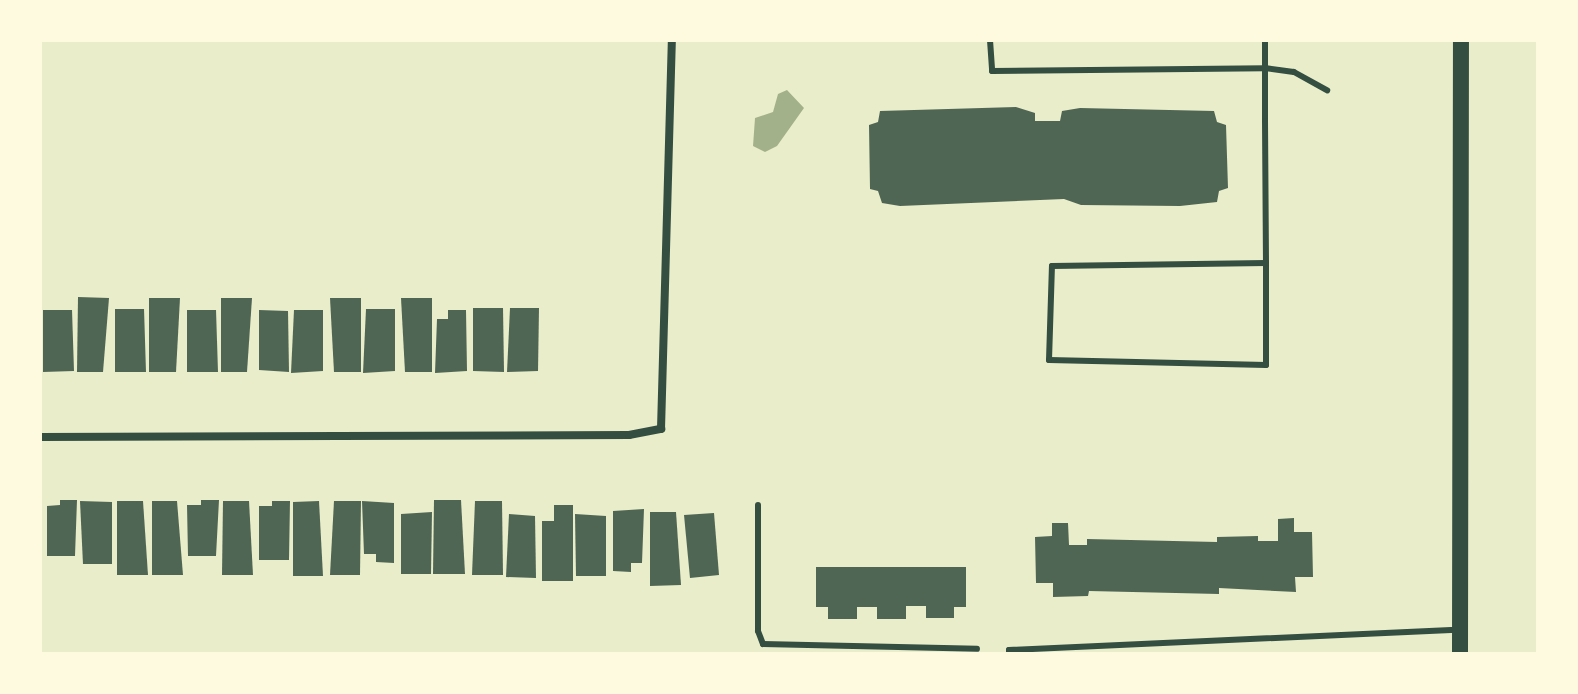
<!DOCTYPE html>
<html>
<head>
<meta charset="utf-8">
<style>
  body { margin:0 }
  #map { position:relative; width:1578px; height:694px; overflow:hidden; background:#e9edc9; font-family:"Open Sans",sans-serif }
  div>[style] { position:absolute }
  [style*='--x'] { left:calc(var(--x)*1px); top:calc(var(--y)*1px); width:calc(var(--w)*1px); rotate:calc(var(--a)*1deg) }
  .water>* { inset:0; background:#a3b18a }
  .building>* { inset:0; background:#4f6655 }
  .service>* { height:6px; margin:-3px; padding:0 3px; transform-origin:3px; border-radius:3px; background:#344e41 }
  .minor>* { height:8px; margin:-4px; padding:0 4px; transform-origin:4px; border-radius:4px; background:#344e41 }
  .secondary>* { height:16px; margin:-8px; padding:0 8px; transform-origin:8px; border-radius:8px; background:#344e41 }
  span { translate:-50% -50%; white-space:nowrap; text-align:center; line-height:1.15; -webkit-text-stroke:8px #fefae0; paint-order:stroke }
  .frame { position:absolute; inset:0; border:42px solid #fefae0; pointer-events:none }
</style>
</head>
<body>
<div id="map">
  <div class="water">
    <div style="clip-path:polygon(787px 90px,804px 108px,777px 146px,765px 152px,753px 146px,755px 118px,773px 112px,778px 94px)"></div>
  </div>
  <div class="building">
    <div style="clip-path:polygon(1016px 107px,1035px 113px,1035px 121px,1060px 121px,1062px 111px,1080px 108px,1214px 111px,1217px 122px,1226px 125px,1228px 188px,1219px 191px,1217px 202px,1180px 206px,1081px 205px,1064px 199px,900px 206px,882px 203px,878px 191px,870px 189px,869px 125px,878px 122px,880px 111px)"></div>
    <div style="clip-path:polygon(78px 297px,109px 298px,103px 372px,77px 372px)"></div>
    <div style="clip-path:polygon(149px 298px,180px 298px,176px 372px,149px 372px)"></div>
    <div style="clip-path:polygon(221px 298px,252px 298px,247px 372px,221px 372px)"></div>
    <div style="clip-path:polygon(330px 298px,361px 298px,361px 372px,334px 372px)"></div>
    <div style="clip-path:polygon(401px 298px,432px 298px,432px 372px,405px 372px)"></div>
    <div style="clip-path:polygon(473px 308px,503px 308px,504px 372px,473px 371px)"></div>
    <div style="clip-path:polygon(510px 308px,539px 308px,538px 371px,507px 372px)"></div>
    <div style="clip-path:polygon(115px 309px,144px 309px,146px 372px,115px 372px)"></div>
    <div style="clip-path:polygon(366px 309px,395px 309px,395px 371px,363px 373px)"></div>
    <div style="clip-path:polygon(43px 310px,72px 310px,74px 371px,43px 372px)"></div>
    <div style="clip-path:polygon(187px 310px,216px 310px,218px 372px,187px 372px)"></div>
    <div style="clip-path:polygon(259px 310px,288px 311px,289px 372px,259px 370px)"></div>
    <div style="clip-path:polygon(294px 310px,323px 310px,323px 371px,291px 373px)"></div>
    <div style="clip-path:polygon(448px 310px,466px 310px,467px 371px,435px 373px,437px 319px,448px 319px)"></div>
    <div style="clip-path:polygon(60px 500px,77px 500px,75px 556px,47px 556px,47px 506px,60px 505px)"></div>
    <div style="clip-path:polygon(201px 500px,219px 500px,216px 556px,188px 556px,187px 505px,201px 505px)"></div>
    <div style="clip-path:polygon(434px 500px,461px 500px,465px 574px,433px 574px)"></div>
    <div style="clip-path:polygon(80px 501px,112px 502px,112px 564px,83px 564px)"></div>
    <div style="clip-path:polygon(117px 501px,143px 501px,148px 575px,117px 575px)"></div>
    <div style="clip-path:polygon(152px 501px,177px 501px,183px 575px,152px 575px)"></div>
    <div style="clip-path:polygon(223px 501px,249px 501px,253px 575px,222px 575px)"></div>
    <div style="clip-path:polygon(272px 501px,290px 501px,289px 560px,259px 560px,259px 506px,272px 506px)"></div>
    <div style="clip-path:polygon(319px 501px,323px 576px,293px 576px,293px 502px)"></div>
    <div style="clip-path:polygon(334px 501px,361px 501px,360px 575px,330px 575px)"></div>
    <div style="clip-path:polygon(362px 501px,394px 503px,394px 563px,376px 562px,376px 554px,364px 554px)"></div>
    <div style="clip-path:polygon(475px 501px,502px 501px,503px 575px,472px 575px)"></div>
    <div style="clip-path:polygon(554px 505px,573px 505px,573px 581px,542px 581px,542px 521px,554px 521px)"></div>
    <div style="clip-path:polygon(644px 509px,642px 563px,631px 563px,631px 572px,613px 571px,613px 511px)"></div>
    <div style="clip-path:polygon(432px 512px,431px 574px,401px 574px,401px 514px)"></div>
    <div style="clip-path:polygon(650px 512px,676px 512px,681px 585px,650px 586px)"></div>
    <div style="clip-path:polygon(714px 513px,719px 575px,690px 578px,684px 515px)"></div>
    <div style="clip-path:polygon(509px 514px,535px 516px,536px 578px,506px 577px)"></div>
    <div style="clip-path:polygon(575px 514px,606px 516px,606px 576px,576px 576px)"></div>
    <div style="clip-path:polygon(1294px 518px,1294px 532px,1312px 532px,1313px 577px,1295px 577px,1296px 592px,1219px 588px,1219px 594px,1089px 591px,1088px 596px,1053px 597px,1053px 583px,1036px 583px,1035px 537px,1052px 536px,1052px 523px,1068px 523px,1069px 545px,1087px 545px,1087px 539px,1217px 542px,1217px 537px,1258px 536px,1258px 541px,1278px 541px,1278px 519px)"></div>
    <div style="clip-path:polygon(816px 567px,966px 567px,966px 607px,954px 607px,954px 618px,926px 618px,926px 606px,906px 606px,906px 619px,877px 619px,877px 607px,857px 607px,857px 619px,828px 619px,828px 607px,816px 607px)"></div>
  </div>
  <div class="service">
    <div style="--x:990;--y:40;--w:31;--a:86"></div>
    <div style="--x:992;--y:71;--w:273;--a:-0.6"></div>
    <div style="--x:1265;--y:68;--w:29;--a:8"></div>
    <div style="--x:1294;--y:72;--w:38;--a:29"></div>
    <div style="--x:1265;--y:40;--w:81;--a:90"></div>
    <div style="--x:1265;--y:121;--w:142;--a:89.6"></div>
    <div style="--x:1266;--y:263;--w:102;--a:90"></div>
    <div style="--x:1266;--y:365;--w:217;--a:-178.7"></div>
    <div style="--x:1049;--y:360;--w:94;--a:-88.2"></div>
    <div style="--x:1052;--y:266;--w:214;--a:-0.8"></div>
    <div style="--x:758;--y:505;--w:126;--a:90"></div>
    <div style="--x:758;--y:631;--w:14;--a:69"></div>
    <div style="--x:763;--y:644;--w:214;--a:1.3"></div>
    <div style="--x:1009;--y:654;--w:4;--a:-90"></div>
    <div style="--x:1009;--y:650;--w:448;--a:-2.6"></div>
  </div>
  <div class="minor">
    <div style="--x:40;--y:437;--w:589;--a:-0.19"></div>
    <div style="--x:629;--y:435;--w:33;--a:-11"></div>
    <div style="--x:661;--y:429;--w:389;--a:-88.4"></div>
  </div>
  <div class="secondary">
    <div style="--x:1460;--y:654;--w:614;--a:-89.91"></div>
  </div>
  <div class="frame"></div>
</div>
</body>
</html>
